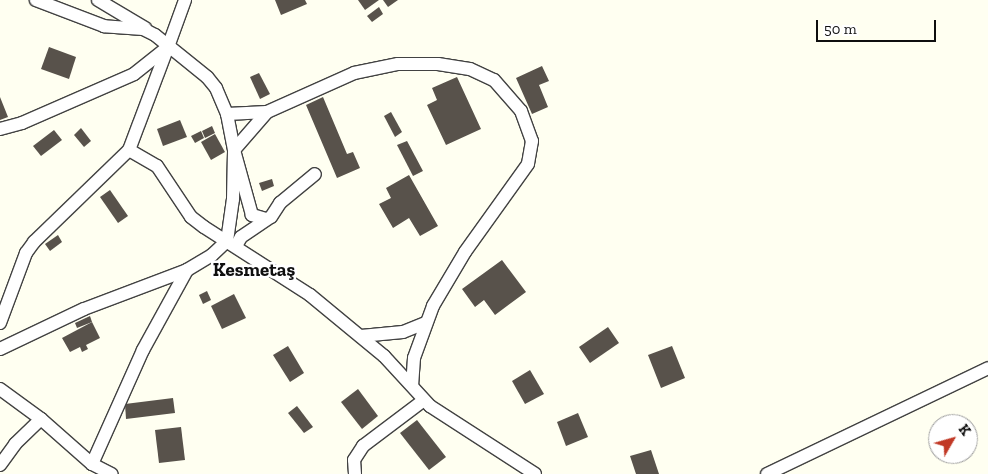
<!DOCTYPE html>
<html>
<head>
<meta charset="utf-8">
<style>
  body { margin:0 }
  #map { position:relative; width:988px; height:474px; overflow:hidden; background:#fffff1; font-family:"Zilla Slab",serif }
  div>[style] { position:absolute }
  [style*='--x'] { left:calc(var(--x)*1px); top:calc(var(--y)*1px); width:calc(var(--w)*1px); rotate:calc(var(--a)*1deg) }
  .building>* { inset:0; background:#58524b }
  .roads { filter:drop-shadow(1px 0 #424242) drop-shadow(-1px 0 #424242) drop-shadow(0 1px #424242) drop-shadow(0 -1px #424242) }
  .minor>* { height:12px; margin:-6px; padding:0 6px; transform-origin:6px; border-radius:6px; background:#fff }
  span { translate:-50% -50%; white-space:nowrap; text-align:center; line-height:1.15; -webkit-text-stroke:5px #fff; paint-order:stroke }
  .quarter-label { font-size:19px; color:#0f0f0f; font-weight:700 }
  .north { position:absolute; left:928px; top:414px; width:50px; height:50px; box-sizing:border-box; background:#fff; border:1px solid #9f9f9f; border-radius:50%; rotate:52deg; font-size:14px; font-weight:700; line-height:20px; text-align:center; color:#0f0f0f }
  .north::after { content:''; display:block; margin:auto; width:18px; height:22px; background:#c13825; clip-path:polygon(50% 0,100% 100%,50% 72%,0 100%) }
  .scale { position:absolute; left:816px; top:20px; width:120px; height:22px; box-sizing:border-box; border:2px solid #0f0f0f; border-top:0; padding-left:6px; font-size:15px; line-height:18px; white-space:nowrap; color:#0f0f0f; -webkit-text-stroke:4px #fff; paint-order:stroke }
</style>
</head>
<body>
<div id="map">
  <div class="building">
    <div style="clip-path:polygon(275px 0,305px 0,307px 4px,281px 15px)"></div>
    <div style="clip-path:polygon(358px 0,379px 0,365px 10px)"></div>
    <div style="clip-path:polygon(383px 0,398px 0,388px 7px)"></div>
    <div style="clip-path:polygon(379px 7px,383px 14px,372px 22px,367px 16px)"></div>
    <div style="clip-path:polygon(49px 47px,76px 57px,69px 79px,41px 69px)"></div>
    <div style="clip-path:polygon(542px 66px,549px 81px,539px 85px,548px 107px,532px 114px,516px 78px)"></div>
    <div style="clip-path:polygon(259px 73px,270px 94px,260px 99px,250px 77px)"></div>
    <div style="clip-path:polygon(457px 77px,481px 129px,446px 145px,427px 105px,437px 100px,432px 88px)"></div>
    <div style="clip-path:polygon(0 97px,8px 117px,0 120px)"></div>
    <div style="clip-path:polygon(323px 97px,347px 154px,353px 152px,360px 168px,337px 178px,306px 105px)"></div>
    <div style="clip-path:polygon(391px 112px,402px 132px,395px 137px,384px 116px)"></div>
    <div style="clip-path:polygon(180px 120px,187px 137px,163px 146px,157px 129px)"></div>
    <div style="clip-path:polygon(212px 126px,215px 133px,205px 138px,202px 131px)"></div>
    <div style="clip-path:polygon(81px 128px,91px 141px,84px 147px,74px 135px)"></div>
    <div style="clip-path:polygon(54px 130px,62px 140px,41px 156px,33px 146px)"></div>
    <div style="clip-path:polygon(201px 131px,204px 138px,195px 143px,191px 136px)"></div>
    <div style="clip-path:polygon(215px 134px,225px 152px,211px 160px,201px 142px)"></div>
    <div style="clip-path:polygon(407px 141px,423px 171px,413px 176px,397px 145px)"></div>
    <div style="clip-path:polygon(409px 175px,438px 226px,420px 236px,409px 218px,393px 228px,379px 204px,391px 198px,386px 188px)"></div>
    <div style="clip-path:polygon(272px 179px,274px 186px,262px 191px,259px 183px)"></div>
    <div style="clip-path:polygon(110px 190px,128px 216px,118px 223px,100px 197px)"></div>
    <div style="clip-path:polygon(58px 235px,62px 242px,50px 251px,45px 244px)"></div>
    <div style="clip-path:polygon(502px 260px,526px 292px,495px 315px,484px 300px,475px 307px,462px 289px)"></div>
    <div style="clip-path:polygon(207px 291px,211px 300px,203px 304px,199px 295px)"></div>
    <div style="clip-path:polygon(234px 294px,246px 318px,222px 329px,211px 306px)"></div>
    <div style="clip-path:polygon(90px 316px,92px 322px,77px 328px,75px 323px)"></div>
    <div style="clip-path:polygon(92px 322px,100px 338px,86px 345px,88px 349px,82px 352px,80px 347px,70px 352px,62px 338px)"></div>
    <div style="clip-path:polygon(608px 327px,619px 343px,590px 363px,579px 347px)"></div>
    <div style="clip-path:polygon(288px 346px,304px 373px,290px 382px,273px 355px)"></div>
    <div style="clip-path:polygon(672px 346px,685px 378px,661px 388px,648px 355px)"></div>
    <div style="clip-path:polygon(530px 370px,544px 394px,525px 404px,512px 381px)"></div>
    <div style="clip-path:polygon(358px 389px,378px 416px,362px 429px,341px 402px)"></div>
    <div style="clip-path:polygon(173px 398px,175px 413px,126px 419px,125px 404px)"></div>
    <div style="clip-path:polygon(297px 406px,313px 427px,304px 433px,288px 413px)"></div>
    <div style="clip-path:polygon(578px 413px,588px 437px,566px 446px,557px 422px)"></div>
    <div style="clip-path:polygon(417px 420px,446px 457px,429px 470px,400px 433px)"></div>
    <div style="clip-path:polygon(181px 427px,185px 460px,159px 463px,155px 430px)"></div>
    <div style="clip-path:polygon(651px 450px,659px 474px,636px 474px,630px 456px)"></div>
  </div>
  <div class="roads">
    <div class="minor">
      <div style="--x:98;--y:0;--w:55;--a:30.8"></div>
      <div style="--x:227;--y:114;--w:40;--a:-2.9"></div>
      <div style="--x:267;--y:112;--w:95;--a:-24.1"></div>
      <div style="--x:354;--y:73;--w:45;--a:-11.6"></div>
      <div style="--x:398;--y:64;--w:40;--a:0"></div>
      <div style="--x:438;--y:64;--w:32;--a:9"></div>
      <div style="--x:470;--y:69;--w:26;--a:25"></div>
      <div style="--x:494;--y:80;--w:41;--a:48.9"></div>
      <div style="--x:521;--y:111;--w:32;--a:70"></div>
      <div style="--x:532;--y:141;--w:23;--a:100"></div>
      <div style="--x:528;--y:164;--w:108;--a:125.6"></div>
      <div style="--x:465;--y:252;--w:63;--a:120.7"></div>
      <div style="--x:433;--y:306;--w:55;--a:110.1"></div>
      <div style="--x:414;--y:358;--w:27;--a:94"></div>
      <div style="--x:0;--y:129;--w:23;--a:-15"></div>
      <div style="--x:22;--y:123;--w:122;--a:-23.6"></div>
      <div style="--x:134;--y:74;--w:43;--a:-38.5"></div>
      <div style="--x:168;--y:47;--w:50;--a:-70.1"></div>
      <div style="--x:129;--y:150;--w:32;--a:30"></div>
      <div style="--x:157;--y:166;--w:61;--a:56.3"></div>
      <div style="--x:191;--y:217;--w:16;--a:38"></div>
      <div style="--x:204;--y:227;--w:126;--a:32.7"></div>
      <div style="--x:310;--y:295;--w:96;--a:39.5"></div>
      <div style="--x:384;--y:356;--w:68;--a:47.4"></div>
      <div style="--x:430;--y:406;--w:125;--a:32.9"></div>
      <div style="--x:266;--y:219;--w:15;--a:-164"></div>
      <div style="--x:252;--y:215;--w:67;--a:-105.5"></div>
      <div style="--x:234;--y:150;--w:50;--a:-49"></div>
      <div style="--x:236;--y:246;--w:10;--a:-61"></div>
      <div style="--x:241;--y:237;--w:36;--a:-34"></div>
      <div style="--x:271;--y:217;--w:17;--a:-57"></div>
      <div style="--x:280;--y:203;--w:45;--a:-39.6"></div>
      <div style="--x:0;--y:323;--w:75;--a:-69.6"></div>
      <div style="--x:26;--y:253;--w:14;--a:-54"></div>
      <div style="--x:34;--y:242;--w:132;--a:-44.1"></div>
      <div style="--x:129;--y:150;--w:110;--a:-69.3"></div>
      <div style="--x:361;--y:336;--w:42;--a:-5.4"></div>
      <div style="--x:403;--y:332;--w:24;--a:-22"></div>
      <div style="--x:0;--y:349;--w:93;--a:-25.5"></div>
      <div style="--x:84;--y:309;--w:110;--a:-20.7"></div>
      <div style="--x:187;--y:270;--w:29;--a:-31"></div>
      <div style="--x:212;--y:255;--w:21;--a:-43"></div>
      <div style="--x:227;--y:241;--w:42;--a:-81.9"></div>
      <div style="--x:233;--y:199;--w:49;--a:-88.8"></div>
      <div style="--x:234;--y:150;--w:37;--a:-101"></div>
      <div style="--x:227;--y:114;--w:28;--a:-113"></div>
      <div style="--x:216;--y:88;--w:14;--a:-129"></div>
      <div style="--x:207;--y:77;--w:67;--a:-141.1"></div>
      <div style="--x:155;--y:35;--w:13;--a:-153"></div>
      <div style="--x:143;--y:29;--w:39;--a:-176"></div>
      <div style="--x:104;--y:26;--w:73;--a:-159.1"></div>
      <div style="--x:0;--y:389;--w:51;--a:36.2"></div>
      <div style="--x:41;--y:419;--w:68;--a:41.4"></div>
      <div style="--x:92;--y:464;--w:22;--a:27"></div>
      <div style="--x:92;--y:464;--w:125;--a:-65.9"></div>
      <div style="--x:143;--y:350;--w:91;--a:-61.2"></div>
      <div style="--x:0;--y:465;--w:26;--a:-54"></div>
      <div style="--x:15;--y:444;--w:36;--a:-44"></div>
      <div style="--x:355;--y:474;--w:14;--a:-94"></div>
      <div style="--x:354;--y:460;--w:17;--a:-57"></div>
      <div style="--x:363;--y:446;--w:76;--a:-37"></div>
      <div style="--x:767;--y:474;--w:245;--a:-25.6"></div>
    </div>
  </div>
  <div class="quarter-label">
    <span style="left:254px;top:270px">Kesmetaş</span>
  </div>
  <div class="north">K</div>
  <div class="scale">50 m</div>
</div>
</body>
</html>
